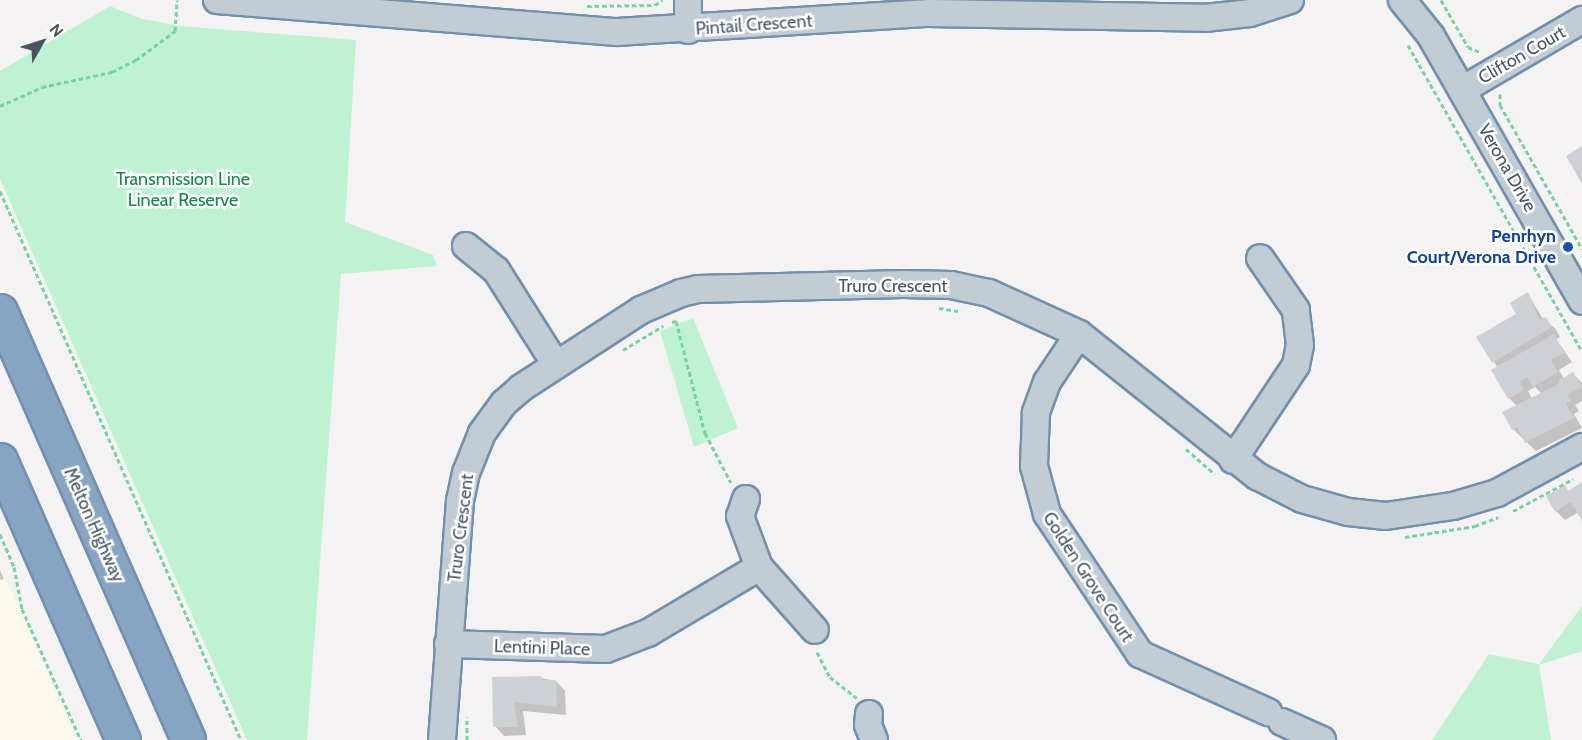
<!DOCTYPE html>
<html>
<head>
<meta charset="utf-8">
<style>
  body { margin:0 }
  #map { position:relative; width:1582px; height:740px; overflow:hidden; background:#f4f2f2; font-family:Cabin,sans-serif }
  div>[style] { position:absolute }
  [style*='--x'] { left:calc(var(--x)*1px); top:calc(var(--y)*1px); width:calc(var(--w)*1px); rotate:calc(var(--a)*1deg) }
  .commercial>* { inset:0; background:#fdf8ec }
  .green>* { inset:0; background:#bff2d2 }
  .shadow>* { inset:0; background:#0003 }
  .building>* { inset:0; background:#cdd1d6 }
  .path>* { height:3px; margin-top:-1.5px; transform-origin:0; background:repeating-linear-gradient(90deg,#75d3a2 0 4.5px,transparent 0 7.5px) }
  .roads { filter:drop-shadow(2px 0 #7290ae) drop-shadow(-2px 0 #7290ae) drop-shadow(0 2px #7290ae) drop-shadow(0 -2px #7290ae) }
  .minor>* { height:26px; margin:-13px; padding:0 13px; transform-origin:13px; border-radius:13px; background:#c2ccd4 }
  .highway>* { height:33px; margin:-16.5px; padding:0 16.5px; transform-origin:16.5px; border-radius:16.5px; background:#87a5c2 }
  .dots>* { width:16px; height:16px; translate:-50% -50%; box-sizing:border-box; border:3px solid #fff; border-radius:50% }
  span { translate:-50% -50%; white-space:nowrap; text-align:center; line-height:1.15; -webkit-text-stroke:5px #fff; paint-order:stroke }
  .street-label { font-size:18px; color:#485560 }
  .park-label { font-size:18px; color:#12884a }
  .transit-label { font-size:18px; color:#164399; font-weight:700 }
  .right { translate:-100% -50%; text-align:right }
  .north { position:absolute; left:12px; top:12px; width:60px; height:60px; -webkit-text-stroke:4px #fff; paint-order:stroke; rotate:51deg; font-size:16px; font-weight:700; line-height:24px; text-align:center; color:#485560 }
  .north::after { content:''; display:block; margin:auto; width:21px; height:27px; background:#485560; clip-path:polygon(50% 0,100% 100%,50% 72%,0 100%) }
</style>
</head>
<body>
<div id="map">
  <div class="commercial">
    <div style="clip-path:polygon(0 566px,77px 740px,0 740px)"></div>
  </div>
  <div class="green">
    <div style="clip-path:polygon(110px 6px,142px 19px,180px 26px,356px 40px,345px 222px,433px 255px,437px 266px,341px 274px,307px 740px,247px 740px,0 179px,0 71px)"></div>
    <div style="clip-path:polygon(693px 318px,738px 428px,694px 447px,660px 331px)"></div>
    <div style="clip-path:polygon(1582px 606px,1582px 651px,1539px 665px,1551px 740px,1432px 740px,1489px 654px,1539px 664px)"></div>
  </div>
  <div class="shadow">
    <div style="clip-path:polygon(evenodd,1528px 294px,1543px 319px,1555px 328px,1560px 337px,1556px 339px,1572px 362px,1559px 370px,1564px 379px,1573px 374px,1582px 383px,1582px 401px,1575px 405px,1579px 411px,1574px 414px,1582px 428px,1536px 451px,1513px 429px,1517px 406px,1509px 398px,1498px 368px,1478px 337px,1518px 314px,1528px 294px,1535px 387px,1542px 394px,1532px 399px,1528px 391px,1535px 387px)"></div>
    <div style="clip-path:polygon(1582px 484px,1582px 518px,1579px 512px,1565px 520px,1556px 511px,1565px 487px,1569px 492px)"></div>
    <div style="clip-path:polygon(0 570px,4px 579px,0 580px)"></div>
    <div style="clip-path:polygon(541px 678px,556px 681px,565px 691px,566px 715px,523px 711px,526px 735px,504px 736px,495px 726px,493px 679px)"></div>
  </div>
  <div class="building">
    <div style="clip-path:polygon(1582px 146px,1582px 184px,1566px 156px)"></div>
    <div style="clip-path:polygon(1528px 292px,1539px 319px,1546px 317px,1552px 327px,1492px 363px,1476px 337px,1516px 314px,1510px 303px)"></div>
    <div style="clip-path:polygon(1554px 334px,1564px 353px,1551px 360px,1558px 372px,1533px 387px,1527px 377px,1520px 382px,1524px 390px,1508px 399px,1491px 370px)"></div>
    <div style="clip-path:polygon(1573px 372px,1582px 387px,1567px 395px,1571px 401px,1566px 404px,1574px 418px,1525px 443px,1517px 427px,1512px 430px,1502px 412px,1559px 384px,1558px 381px)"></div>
    <div style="clip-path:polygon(1582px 482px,1582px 521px,1571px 502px,1555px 512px,1546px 496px,1565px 485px,1568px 491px)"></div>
    <div style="clip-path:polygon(541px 676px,542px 680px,556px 680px,557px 707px,514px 702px,518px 727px,493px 727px,492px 677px)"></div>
  </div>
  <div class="path">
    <div style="--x:1441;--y:0;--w:54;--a:60.1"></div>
    <div style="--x:1468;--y:47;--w:15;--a:23"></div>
    <div style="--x:587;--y:6;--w:68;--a:-0.8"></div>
    <div style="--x:655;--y:5;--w:9;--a:-36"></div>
    <div style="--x:1408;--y:45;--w:352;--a:60.4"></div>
    <div style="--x:1500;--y:94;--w:11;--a:90"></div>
    <div style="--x:1500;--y:105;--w:166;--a:60.3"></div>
    <div style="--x:0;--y:106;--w:46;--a:-24.3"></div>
    <div style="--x:42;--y:87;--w:72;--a:-12.1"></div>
    <div style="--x:112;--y:72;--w:27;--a:-27"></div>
    <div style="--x:136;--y:60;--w:49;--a:-36.6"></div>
    <div style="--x:175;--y:31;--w:31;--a:-86"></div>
    <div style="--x:0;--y:191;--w:600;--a:66.3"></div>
    <div style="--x:939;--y:308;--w:20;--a:9"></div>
    <div style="--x:672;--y:322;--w:4;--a:-14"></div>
    <div style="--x:676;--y:321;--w:116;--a:75.5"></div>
    <div style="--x:705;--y:433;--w:56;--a:62.5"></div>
    <div style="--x:623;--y:350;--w:47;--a:-31"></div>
    <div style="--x:1186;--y:449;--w:38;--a:41"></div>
    <div style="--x:1513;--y:511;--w:68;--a:-28.1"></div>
    <div style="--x:0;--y:534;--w:36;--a:67"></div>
    <div style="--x:14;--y:567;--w:43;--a:79.2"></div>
    <div style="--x:22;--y:609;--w:144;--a:65.8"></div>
    <div style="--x:1405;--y:537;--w:71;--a:-8.9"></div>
    <div style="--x:1475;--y:526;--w:25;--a:-21"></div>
    <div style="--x:817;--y:652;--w:28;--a:63"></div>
    <div style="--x:830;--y:677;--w:34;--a:38"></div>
    <div style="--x:467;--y:740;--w:23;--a:-90"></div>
  </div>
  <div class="roads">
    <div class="minor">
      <div style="--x:217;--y:0;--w:401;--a:4.6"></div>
      <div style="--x:617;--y:32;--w:313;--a:-3.5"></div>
      <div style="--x:929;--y:13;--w:276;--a:1"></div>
      <div style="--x:1205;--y:18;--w:45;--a:-6.3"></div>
      <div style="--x:1250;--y:13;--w:42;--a:-18"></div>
      <div style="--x:688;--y:0;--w:30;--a:90"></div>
      <div style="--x:1402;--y:0;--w:46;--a:51.1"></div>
      <div style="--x:1431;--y:36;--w:305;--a:60.3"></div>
      <div style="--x:1462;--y:90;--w:139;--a:-30.3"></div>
      <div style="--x:466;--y:246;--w:38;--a:39"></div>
      <div style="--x:496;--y:270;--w:112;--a:57.7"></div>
      <div style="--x:1079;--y:334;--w:58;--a:123.7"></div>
      <div style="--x:1047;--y:382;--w:33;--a:110"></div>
      <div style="--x:1036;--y:413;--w:53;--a:92.2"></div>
      <div style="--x:1034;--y:466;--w:50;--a:74.8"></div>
      <div style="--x:1047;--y:514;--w:168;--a:56.4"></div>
      <div style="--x:1140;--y:654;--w:141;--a:24.4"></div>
      <div style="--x:1233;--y:460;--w:114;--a:-56.4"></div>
      <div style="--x:1296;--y:365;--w:20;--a:-79"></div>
      <div style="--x:1300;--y:345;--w:35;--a:-97"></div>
      <div style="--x:1296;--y:310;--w:63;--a:-124.7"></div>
      <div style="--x:746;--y:499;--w:18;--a:109"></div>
      <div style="--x:740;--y:516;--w:54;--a:69.6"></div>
      <div style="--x:759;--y:567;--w:84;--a:48.4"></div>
      <div style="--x:448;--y:644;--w:158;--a:1.8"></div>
      <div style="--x:606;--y:649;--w:45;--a:-20.9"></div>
      <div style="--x:648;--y:633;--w:129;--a:-30.7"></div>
      <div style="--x:869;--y:714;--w:11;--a:95"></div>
      <div style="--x:868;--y:725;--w:16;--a:68"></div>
      <div style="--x:1282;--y:722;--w:44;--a:24.2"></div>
      <div style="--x:442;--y:740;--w:240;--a:-85.7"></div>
      <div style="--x:460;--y:501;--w:29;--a:-78"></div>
      <div style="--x:466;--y:473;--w:43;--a:-68.2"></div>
      <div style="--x:482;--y:433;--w:37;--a:-54"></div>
      <div style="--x:504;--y:403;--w:23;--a:-41"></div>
      <div style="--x:521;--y:388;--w:143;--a:-33"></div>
      <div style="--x:641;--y:310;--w:43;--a:-23"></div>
      <div style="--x:681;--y:293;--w:17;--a:-13"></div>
      <div style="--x:698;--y:289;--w:205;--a:-1.4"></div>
      <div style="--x:903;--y:284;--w:48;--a:1.2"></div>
      <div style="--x:951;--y:285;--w:39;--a:12"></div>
      <div style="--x:989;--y:293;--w:99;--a:24.5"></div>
      <div style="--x:1079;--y:334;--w:228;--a:38.6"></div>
      <div style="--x:1257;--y:476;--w:51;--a:27.1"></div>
      <div style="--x:1302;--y:499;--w:48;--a:15.8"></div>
      <div style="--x:1348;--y:512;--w:38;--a:6"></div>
      <div style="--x:1386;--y:516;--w:68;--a:-8.5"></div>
      <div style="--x:1453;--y:506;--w:46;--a:-16.5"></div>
      <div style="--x:1497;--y:493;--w:97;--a:-28.4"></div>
    </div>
    <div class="highway">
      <div style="--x:0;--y:311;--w:468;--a:66.3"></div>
      <div style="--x:0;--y:460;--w:306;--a:66.3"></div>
    </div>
  </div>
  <div class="dots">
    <div style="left:1568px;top:247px;background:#1a4fb4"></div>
  </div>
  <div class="street-label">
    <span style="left:754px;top:25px;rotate:-4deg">Pintail Crescent</span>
    <span style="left:1522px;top:55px;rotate:-30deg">Clifton Court</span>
    <span style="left:1507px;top:168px;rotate:60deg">Verona Drive</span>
    <span style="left:893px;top:286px">Truro Crescent</span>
    <span style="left:94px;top:525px;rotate:66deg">Melton Highway</span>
    <span style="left:461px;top:528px;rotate:-83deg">Truro Crescent</span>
    <span style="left:1088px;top:577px;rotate:57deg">Golden Grove Court</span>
    <span style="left:542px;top:648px;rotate:2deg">Lentini Place</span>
  </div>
  <div class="park-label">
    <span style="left:183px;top:190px">Transmission Line<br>Linear Reserve</span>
  </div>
  <div class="transit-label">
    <span class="right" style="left:1556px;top:247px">Penrhyn<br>Court/Verona Drive</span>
  </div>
  <div class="north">N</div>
</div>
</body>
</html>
